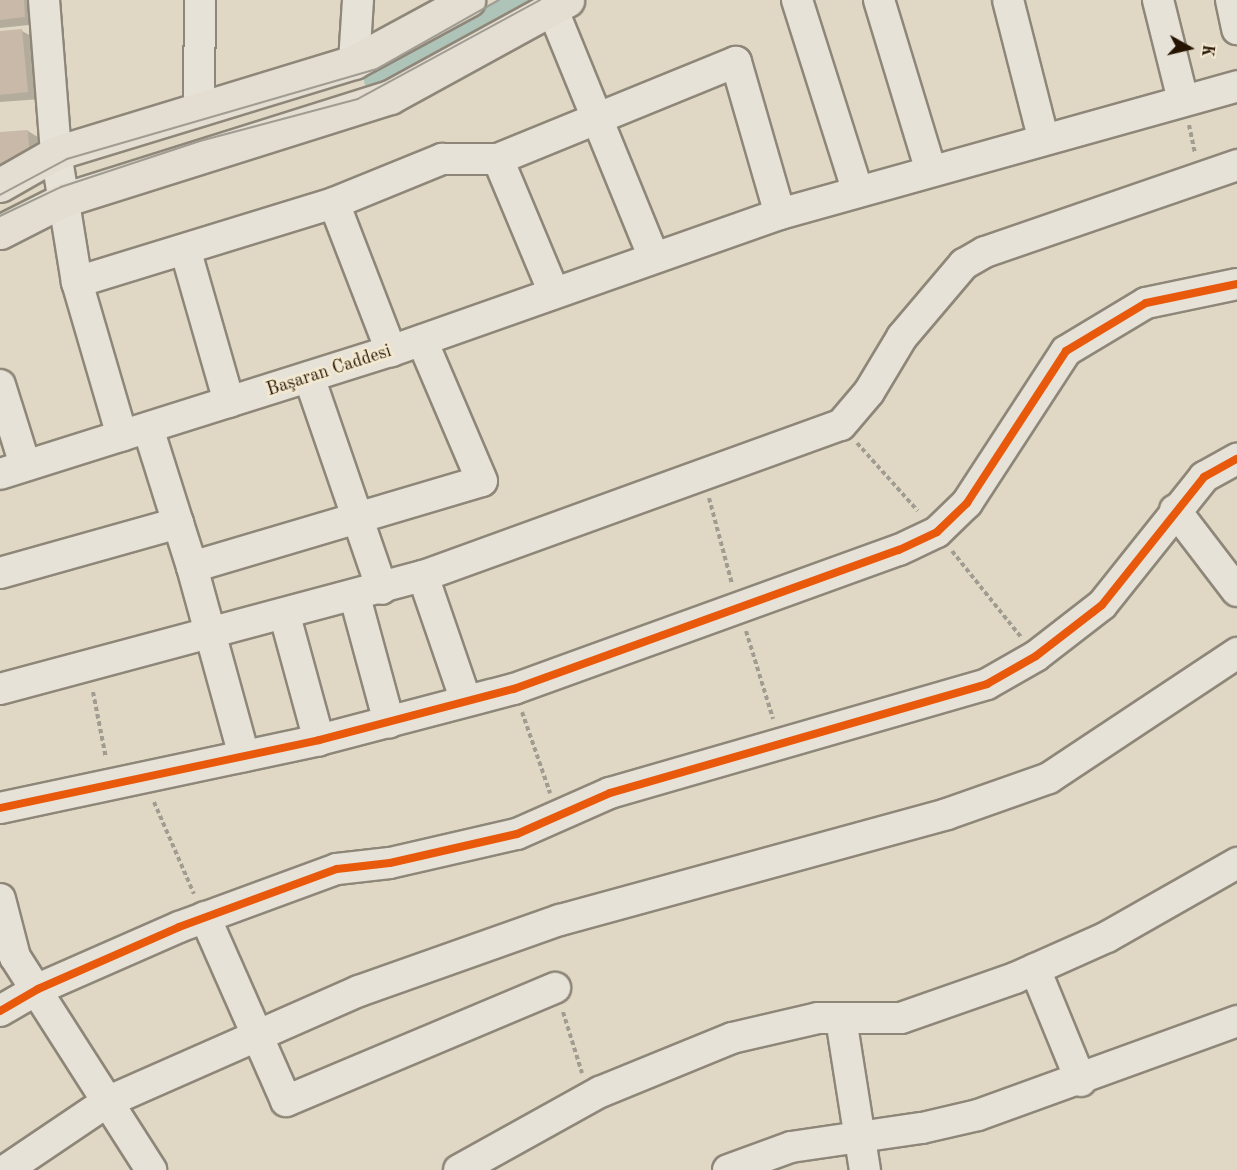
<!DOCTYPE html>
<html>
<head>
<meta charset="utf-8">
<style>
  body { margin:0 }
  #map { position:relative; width:1237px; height:1170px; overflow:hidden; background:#e0d8c4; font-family:"Old Standard TT",serif }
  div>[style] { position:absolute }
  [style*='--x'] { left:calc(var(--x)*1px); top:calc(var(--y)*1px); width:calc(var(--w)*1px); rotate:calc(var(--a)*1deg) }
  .shadow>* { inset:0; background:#0003 }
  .canal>* { height:24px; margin:-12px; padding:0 12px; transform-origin:12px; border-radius:12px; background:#afc4b8 }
  .building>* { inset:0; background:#c8b9a8 }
  .path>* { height:4px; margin-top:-2px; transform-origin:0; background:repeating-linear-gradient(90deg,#a09c92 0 4.5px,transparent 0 7.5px) }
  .roads { filter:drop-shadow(2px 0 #8e8779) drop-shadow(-2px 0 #8e8779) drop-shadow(0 2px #8e8779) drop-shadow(0 -2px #8e8779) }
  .minor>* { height:30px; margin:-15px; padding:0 15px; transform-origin:15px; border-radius:15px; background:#e7e2d8 }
  .major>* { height:33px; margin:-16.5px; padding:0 16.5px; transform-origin:16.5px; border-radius:16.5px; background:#e3ddd2 }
  .tram>* { height:1.5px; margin:-0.75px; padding:0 0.75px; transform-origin:0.75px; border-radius:0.75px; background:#a09c92 }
  .cycleway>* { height:8px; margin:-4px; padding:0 4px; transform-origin:4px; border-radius:4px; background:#e8590c }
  span { translate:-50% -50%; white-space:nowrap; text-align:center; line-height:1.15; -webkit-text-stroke:5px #f3e9d0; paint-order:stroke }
  .street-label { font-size:18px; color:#261401 }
  .north { position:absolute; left:1159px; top:18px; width:60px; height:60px; -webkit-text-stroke:4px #f3e9d0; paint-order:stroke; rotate:98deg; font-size:16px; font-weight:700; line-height:24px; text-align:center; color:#261401 }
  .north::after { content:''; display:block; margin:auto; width:21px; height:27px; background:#261401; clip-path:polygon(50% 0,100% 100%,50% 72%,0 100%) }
</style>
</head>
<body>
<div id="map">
  <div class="shadow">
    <div style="clip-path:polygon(0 0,34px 0,38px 24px,0 28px)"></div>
    <div style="clip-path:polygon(22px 31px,35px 38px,41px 99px,0 102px,0 33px)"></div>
    <div style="clip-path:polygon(28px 131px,41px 139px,42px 169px,0 172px,0 133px)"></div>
  </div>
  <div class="canal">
    <div style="--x:376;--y:80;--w:167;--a:-28.6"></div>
  </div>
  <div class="building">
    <div style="clip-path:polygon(0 0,24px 0,25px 17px,0 20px)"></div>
    <div style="clip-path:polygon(22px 29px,28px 92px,0 95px,0 31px)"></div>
    <div style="clip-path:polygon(28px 130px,30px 162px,0 164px,0 132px)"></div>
  </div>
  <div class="path">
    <div style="--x:1189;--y:125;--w:29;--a:78"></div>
    <div style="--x:857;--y:443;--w:91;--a:48.1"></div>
    <div style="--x:709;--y:498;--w:89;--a:75"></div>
    <div style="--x:952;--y:551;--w:110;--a:51.3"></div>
    <div style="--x:746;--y:631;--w:92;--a:72.9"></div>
    <div style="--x:93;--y:692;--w:67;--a:78.9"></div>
    <div style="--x:522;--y:712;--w:86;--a:70.9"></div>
    <div style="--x:154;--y:802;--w:100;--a:66.5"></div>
    <div style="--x:563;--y:1012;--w:64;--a:72.7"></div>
  </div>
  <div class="roads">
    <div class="minor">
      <div style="--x:44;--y:0;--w:153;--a:85.5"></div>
      <div style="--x:56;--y:153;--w:131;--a:80.8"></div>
      <div style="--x:77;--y:282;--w:269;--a:-17.1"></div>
      <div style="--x:334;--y:203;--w:117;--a:-22.2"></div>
      <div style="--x:442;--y:159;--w:56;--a:0"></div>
      <div style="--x:498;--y:159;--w:257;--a:-22.2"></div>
      <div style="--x:736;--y:62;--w:158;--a:73.9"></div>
      <div style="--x:797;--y:0;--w:201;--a:72.4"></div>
      <div style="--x:879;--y:0;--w:176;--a:73.1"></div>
      <div style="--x:1008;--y:0;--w:141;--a:75.7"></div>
      <div style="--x:1158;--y:0;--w:103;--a:76"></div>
      <div style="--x:1231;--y:0;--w:30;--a:78"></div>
      <div style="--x:552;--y:8;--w:268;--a:67.8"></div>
      <div style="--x:354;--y:62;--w:62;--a:-86.3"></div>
      <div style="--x:199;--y:107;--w:107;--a:-89.5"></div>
      <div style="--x:498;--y:159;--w:145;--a:67.3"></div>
      <div style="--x:334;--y:203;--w:159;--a:68.9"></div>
      <div style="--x:186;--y:252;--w:156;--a:74"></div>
      <div style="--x:77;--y:282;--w:160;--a:73.7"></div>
      <div style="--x:309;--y:377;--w:224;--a:71"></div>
      <div style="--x:0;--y:385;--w:84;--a:72.6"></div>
      <div style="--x:148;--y:428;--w:100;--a:72.5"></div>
      <div style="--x:0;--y:474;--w:410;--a:-17.5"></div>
      <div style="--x:391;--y:351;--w:412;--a:-19.4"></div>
      <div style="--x:780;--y:214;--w:475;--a:-15.6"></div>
      <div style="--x:1175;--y:510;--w:102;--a:52.6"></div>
      <div style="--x:192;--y:567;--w:196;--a:74.6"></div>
      <div style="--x:0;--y:573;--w:185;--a:-15.7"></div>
      <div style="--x:178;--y:523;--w:46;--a:72.3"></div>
      <div style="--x:192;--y:567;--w:302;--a:-16.5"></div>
      <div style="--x:482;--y:481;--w:153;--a:-113.1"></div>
      <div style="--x:423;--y:576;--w:132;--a:71"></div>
      <div style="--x:355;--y:597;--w:130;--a:74.8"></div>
      <div style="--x:285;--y:616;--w:129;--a:74.7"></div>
      <div style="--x:0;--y:689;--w:438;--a:-15"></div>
      <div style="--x:423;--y:576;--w:444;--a:-19.9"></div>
      <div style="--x:841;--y:425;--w:43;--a:-49.7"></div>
      <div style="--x:869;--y:392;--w:64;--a:-59"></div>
      <div style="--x:902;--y:337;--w:96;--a:-49.7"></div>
      <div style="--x:964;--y:264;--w:24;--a:-30"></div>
      <div style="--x:985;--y:252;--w:267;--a:-19"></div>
      <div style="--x:0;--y:808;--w:326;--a:-12"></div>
      <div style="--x:319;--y:740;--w:202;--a:-14.7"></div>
      <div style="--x:514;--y:689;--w:409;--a:-19.9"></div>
      <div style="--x:899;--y:550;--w:42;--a:-25.3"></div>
      <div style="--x:937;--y:532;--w:42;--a:-44"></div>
      <div style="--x:967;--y:503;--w:181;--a:-56.9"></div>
      <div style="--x:1066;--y:351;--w:93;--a:-31"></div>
      <div style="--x:1146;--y:303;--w:93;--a:-11.8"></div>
      <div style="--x:0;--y:899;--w:60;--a:75.5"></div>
      <div style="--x:15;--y:957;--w:253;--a:57.4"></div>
      <div style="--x:205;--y:917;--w:201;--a:66.2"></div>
      <div style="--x:286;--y:1101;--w:292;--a:-22.8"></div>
      <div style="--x:1035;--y:969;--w:121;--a:67.7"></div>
      <div style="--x:0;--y:1011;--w:44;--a:-30.1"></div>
      <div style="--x:38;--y:989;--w:154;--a:-23.7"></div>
      <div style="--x:179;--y:927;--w:168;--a:-20.2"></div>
      <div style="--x:337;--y:869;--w:53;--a:-6.5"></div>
      <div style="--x:390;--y:863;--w:130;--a:-12.9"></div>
      <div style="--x:517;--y:834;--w:102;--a:-23.8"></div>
      <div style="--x:610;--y:793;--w:392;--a:-16.1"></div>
      <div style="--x:987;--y:684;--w:56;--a:-29.7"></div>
      <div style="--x:1036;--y:656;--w:83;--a:-37.7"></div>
      <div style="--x:1102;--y:605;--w:164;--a:-51.4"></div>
      <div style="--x:1204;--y:477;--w:38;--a:-29"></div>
      <div style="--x:841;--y:1019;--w:153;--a:81"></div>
      <div style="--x:6;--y:1170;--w:122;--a:-34"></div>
      <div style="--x:107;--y:1102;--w:275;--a:-23.8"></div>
      <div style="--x:359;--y:991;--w:213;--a:-19.5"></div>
      <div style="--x:560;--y:920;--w:401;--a:-15.3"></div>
      <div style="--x:947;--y:814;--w:108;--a:-19.4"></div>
      <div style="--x:1049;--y:778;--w:226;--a:-33.6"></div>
      <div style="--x:459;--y:1170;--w:161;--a:-29"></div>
      <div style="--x:600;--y:1092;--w:143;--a:-22.2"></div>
      <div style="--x:732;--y:1038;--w:88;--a:-13.1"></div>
      <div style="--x:818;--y:1018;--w:83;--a:0"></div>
      <div style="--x:901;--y:1018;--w:121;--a:-19.3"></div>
      <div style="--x:1015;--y:978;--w:101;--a:-24"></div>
      <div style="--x:1107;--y:937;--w:150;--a:-29.6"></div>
      <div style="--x:728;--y:1170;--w:67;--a:-20.1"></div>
      <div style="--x:791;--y:1147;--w:132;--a:-8.3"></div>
      <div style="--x:922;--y:1128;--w:57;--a:-13.1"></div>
      <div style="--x:978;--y:1115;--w:276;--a:-19.9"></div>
    </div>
    <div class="major">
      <div style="--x:0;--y:185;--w:64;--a:-29.7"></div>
      <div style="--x:56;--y:153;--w:312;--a:-17"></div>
      <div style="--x:354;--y:62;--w:130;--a:-28.5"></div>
      <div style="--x:0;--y:232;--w:71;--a:-26.9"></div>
      <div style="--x:63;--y:200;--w:343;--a:-17.5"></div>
      <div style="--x:390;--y:97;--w:202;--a:-28.7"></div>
    </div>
  </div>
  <div class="tram">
    <div style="--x:0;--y:195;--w:76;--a:-28.2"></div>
    <div style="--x:67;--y:159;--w:323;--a:-16.2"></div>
    <div style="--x:377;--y:69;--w:140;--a:-29.5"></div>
    <div style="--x:0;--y:216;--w:68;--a:-25.4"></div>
    <div style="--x:61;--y:187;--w:146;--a:-18.3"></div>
    <div style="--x:200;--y:141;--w:163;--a:-14.9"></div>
    <div style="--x:358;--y:99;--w:207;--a:-28.5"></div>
  </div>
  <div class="cycleway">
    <div style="--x:0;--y:808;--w:326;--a:-12"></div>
    <div style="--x:319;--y:740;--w:202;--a:-14.7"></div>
    <div style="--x:514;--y:689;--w:409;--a:-19.9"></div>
    <div style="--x:899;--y:550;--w:42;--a:-25.3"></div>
    <div style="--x:937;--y:532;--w:42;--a:-44"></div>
    <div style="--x:967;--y:503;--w:181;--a:-56.9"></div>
    <div style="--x:1066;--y:351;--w:93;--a:-31"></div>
    <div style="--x:1146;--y:303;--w:93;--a:-11.8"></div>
    <div style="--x:0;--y:1011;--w:44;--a:-30.1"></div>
    <div style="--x:38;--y:989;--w:154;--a:-23.7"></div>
    <div style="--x:179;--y:927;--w:168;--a:-20.2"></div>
    <div style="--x:337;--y:869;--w:53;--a:-6.5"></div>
    <div style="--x:390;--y:863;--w:130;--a:-12.9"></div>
    <div style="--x:517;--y:834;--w:102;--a:-23.8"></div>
    <div style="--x:610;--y:793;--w:392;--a:-16.1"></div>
    <div style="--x:987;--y:684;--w:56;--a:-29.7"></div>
    <div style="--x:1036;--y:656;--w:83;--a:-37.7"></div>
    <div style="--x:1102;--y:605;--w:164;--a:-51.4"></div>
    <div style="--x:1204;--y:477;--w:38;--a:-29"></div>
  </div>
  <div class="street-label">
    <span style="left:329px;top:371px;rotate:-18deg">Başaran Caddesi</span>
  </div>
  <div class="north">K</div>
</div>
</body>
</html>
